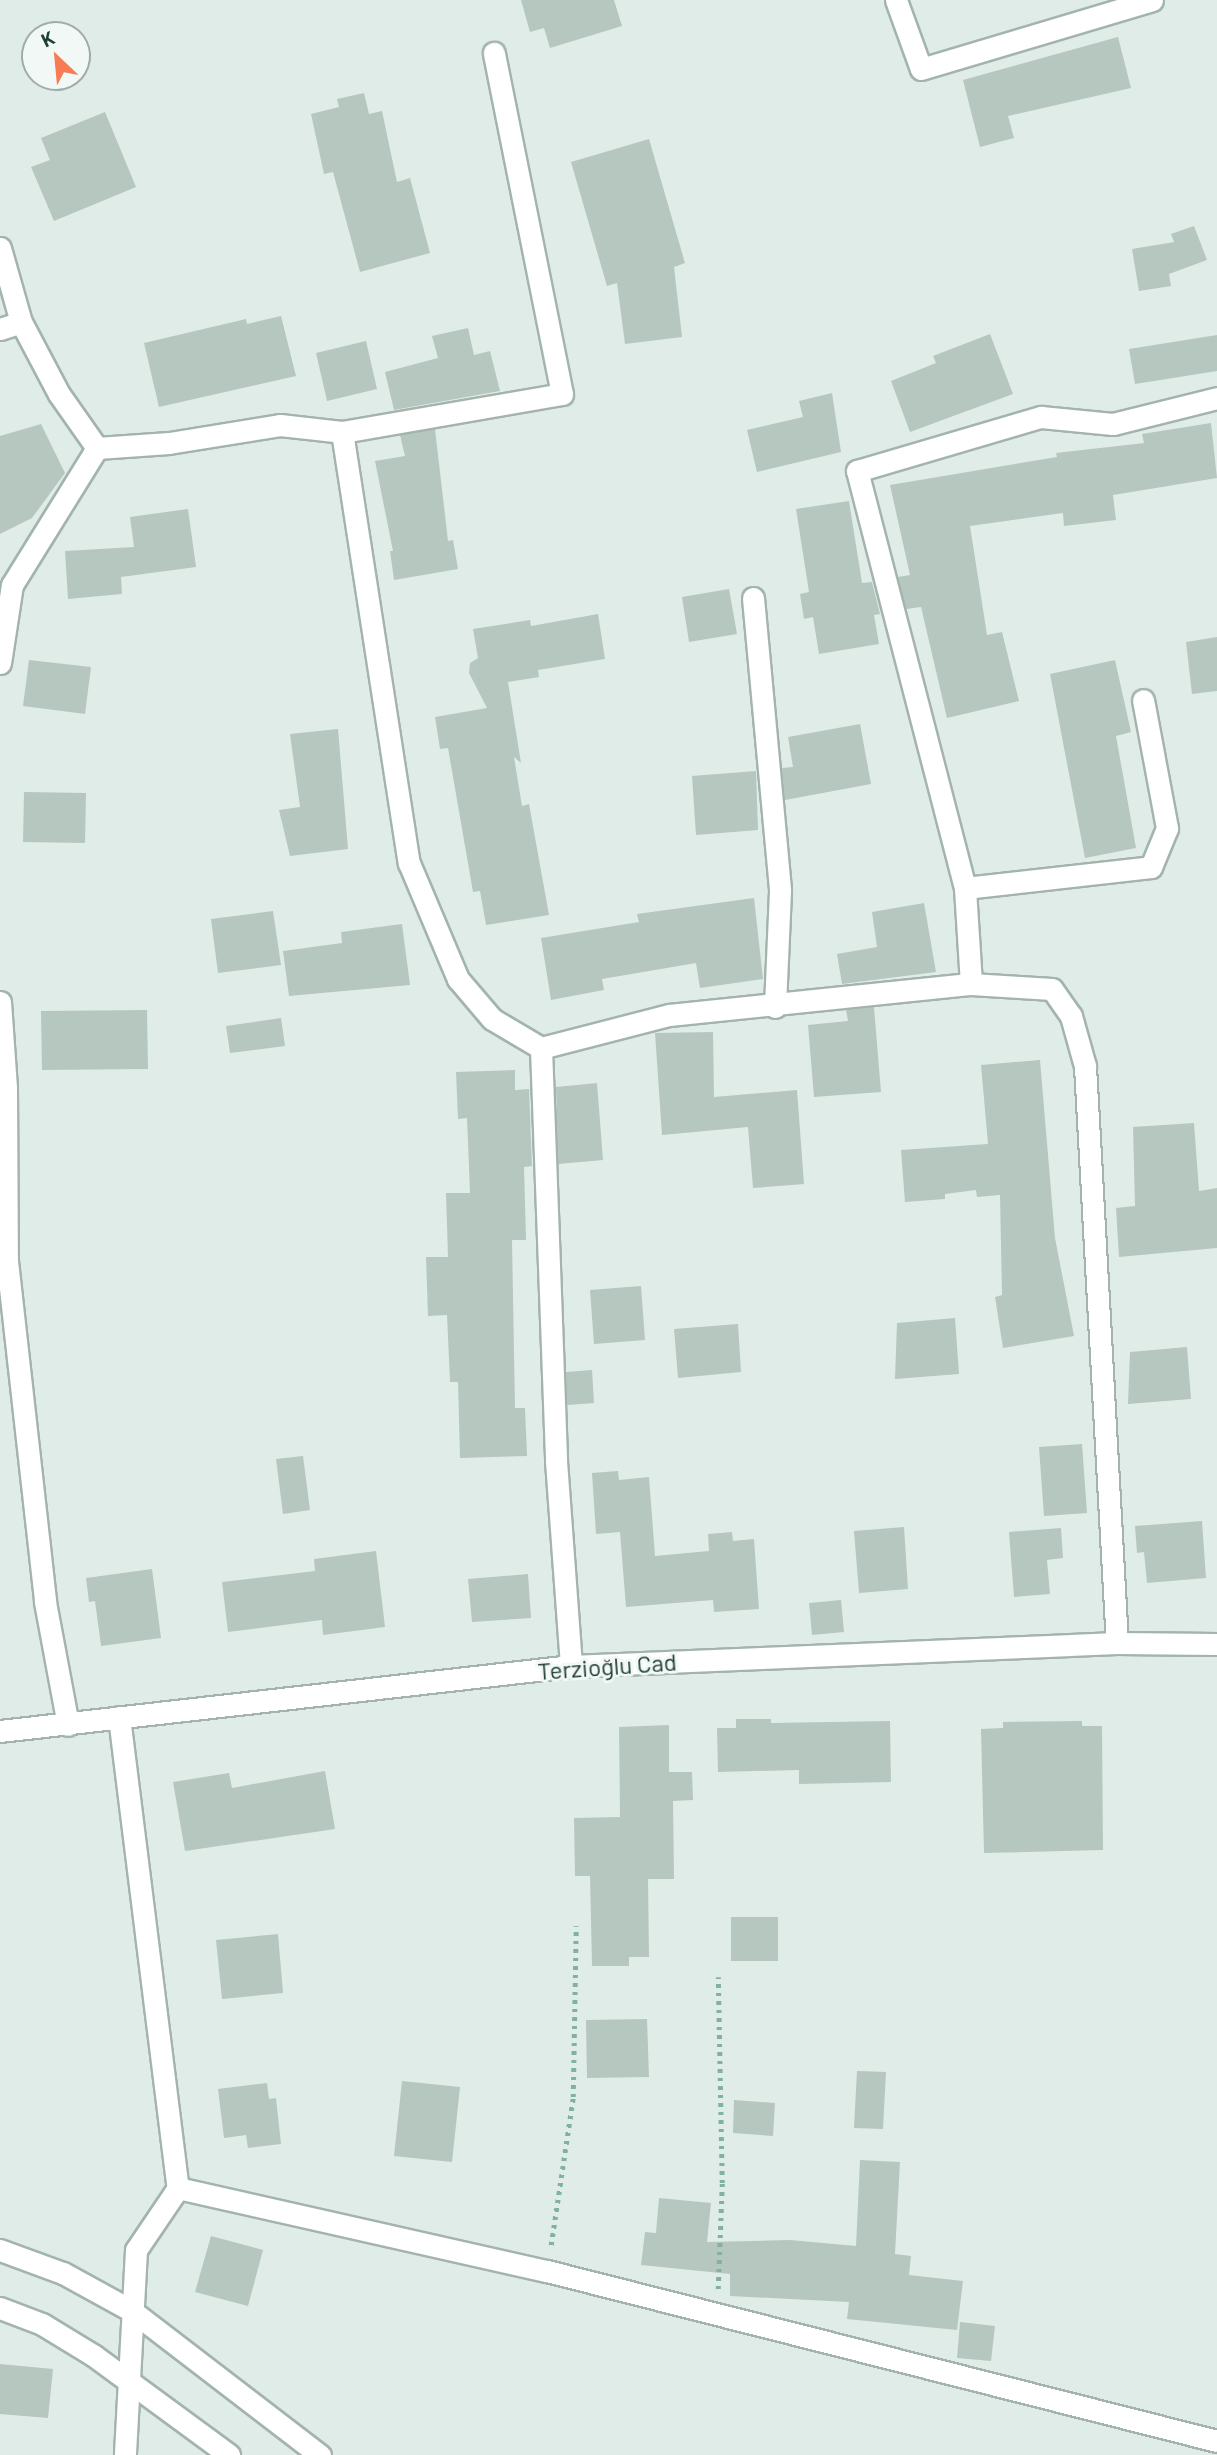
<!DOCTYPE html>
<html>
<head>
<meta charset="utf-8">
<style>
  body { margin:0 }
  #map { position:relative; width:1217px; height:2455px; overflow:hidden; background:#e0ece7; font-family:Barlow,sans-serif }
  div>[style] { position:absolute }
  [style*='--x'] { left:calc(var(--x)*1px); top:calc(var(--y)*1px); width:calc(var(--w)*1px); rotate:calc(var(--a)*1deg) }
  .building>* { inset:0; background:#b6c7c0 }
  .path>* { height:4.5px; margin-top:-2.25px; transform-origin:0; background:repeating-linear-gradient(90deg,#80b1a1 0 3.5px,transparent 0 8.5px) }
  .roads { filter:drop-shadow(2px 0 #a3b4ae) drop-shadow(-2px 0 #a3b4ae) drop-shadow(0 2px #a3b4ae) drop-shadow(0 -2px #a3b4ae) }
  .minor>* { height:21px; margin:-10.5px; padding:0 10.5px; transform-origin:10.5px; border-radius:10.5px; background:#fff }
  span { translate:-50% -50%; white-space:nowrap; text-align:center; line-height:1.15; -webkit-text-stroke:6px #f1f8f5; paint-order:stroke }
  .street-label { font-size:24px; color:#203d35 }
  .north { position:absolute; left:21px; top:21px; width:70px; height:70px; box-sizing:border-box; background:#f1f8f5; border:2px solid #9dada8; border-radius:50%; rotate:334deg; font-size:19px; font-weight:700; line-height:28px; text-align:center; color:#203d35 }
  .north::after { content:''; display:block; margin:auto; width:24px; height:32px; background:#f77b54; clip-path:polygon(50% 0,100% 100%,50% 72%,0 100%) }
</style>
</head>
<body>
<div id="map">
  <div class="building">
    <div style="clip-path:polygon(521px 0,614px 0,622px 26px,550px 48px,544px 28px,530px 32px)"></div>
    <div style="clip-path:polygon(1118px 37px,1131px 88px,1008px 116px,1014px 138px,980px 147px,963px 80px)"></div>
    <div style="clip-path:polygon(364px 93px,369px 114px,382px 111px,397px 182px,410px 178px,430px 253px,360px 272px,333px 172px,324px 174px,311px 114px,339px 107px,337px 99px)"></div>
    <div style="clip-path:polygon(105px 112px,136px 187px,54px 221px,31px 167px,50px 160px,41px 138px)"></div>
    <div style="clip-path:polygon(649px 139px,685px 263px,674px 267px,682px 337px,625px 344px,617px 283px,607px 286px,571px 162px)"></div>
    <div style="clip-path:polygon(1194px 226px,1207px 260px,1169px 274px,1171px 286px,1139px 291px,1132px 249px,1174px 242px,1171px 234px)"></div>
    <div style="clip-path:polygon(281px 316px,296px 376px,159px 407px,144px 343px,246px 319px,247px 324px)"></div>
    <div style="clip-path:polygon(468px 328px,474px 355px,490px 351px,500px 391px,394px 410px,385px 372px,438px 358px,432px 336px)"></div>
    <div style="clip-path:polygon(990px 334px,1013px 394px,910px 432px,891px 381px,936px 363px,933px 356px)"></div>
    <div style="clip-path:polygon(1217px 335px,1217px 371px,1135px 384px,1129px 349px)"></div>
    <div style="clip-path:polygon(366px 341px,377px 389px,327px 401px,316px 353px)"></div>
    <div style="clip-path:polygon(832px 393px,841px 452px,757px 472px,747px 430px,803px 417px,799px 401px)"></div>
    <div style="clip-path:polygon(1211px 423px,1217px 478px,1113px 495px,1116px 520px,1064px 526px,1063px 513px,970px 526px,987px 635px,1002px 632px,1019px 701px,947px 718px,921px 607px,906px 609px,898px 577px,910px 575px,890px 485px,1057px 457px,1056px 453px,1144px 443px,1142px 434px)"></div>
    <div style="clip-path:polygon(41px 424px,65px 473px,32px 518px,0 534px,0 436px)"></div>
    <div style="clip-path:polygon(435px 429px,448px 541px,453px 540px,458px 569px,394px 580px,390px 551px,393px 551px,375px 461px,405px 456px,400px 435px)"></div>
    <div style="clip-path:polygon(849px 501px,862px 583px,872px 582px,880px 614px,874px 615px,879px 644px,819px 654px,813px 617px,804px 619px,800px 594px,809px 592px,796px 509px)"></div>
    <div style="clip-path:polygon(188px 509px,196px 567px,121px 577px,122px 594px,68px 599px,65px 551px,134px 547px,130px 517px)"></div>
    <div style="clip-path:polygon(729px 589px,737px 634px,689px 642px,682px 597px)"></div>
    <div style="clip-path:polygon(598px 614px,605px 659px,538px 670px,539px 677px,508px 682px,521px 763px,514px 757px,522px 806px,529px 804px,549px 915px,486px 925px,480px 891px,473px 892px,448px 748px,440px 749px,435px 717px,487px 708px,469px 673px,470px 663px,478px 658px,473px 629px,530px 620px,531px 626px)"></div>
    <div style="clip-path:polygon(1217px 637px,1217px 691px,1192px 694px,1186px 642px)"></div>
    <div style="clip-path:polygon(29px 660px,91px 667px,85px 714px,23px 706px)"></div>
    <div style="clip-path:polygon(1115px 660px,1131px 732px,1116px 736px,1136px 848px,1085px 858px,1050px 674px)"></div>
    <div style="clip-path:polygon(860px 724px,871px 784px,785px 800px,782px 768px,793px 767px,788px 737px)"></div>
    <div style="clip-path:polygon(338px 729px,348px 849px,290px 856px,279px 810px,300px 807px,290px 734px)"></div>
    <div style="clip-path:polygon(756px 771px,758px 830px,696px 835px,692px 776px)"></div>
    <div style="clip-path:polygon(24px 792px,86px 793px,85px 843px,23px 842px)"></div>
    <div style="clip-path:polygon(754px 898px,763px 979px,700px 988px,696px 963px,602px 979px,604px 990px,551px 1000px,541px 938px,639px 922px,637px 914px)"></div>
    <div style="clip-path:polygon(924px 903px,936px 972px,842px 984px,837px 954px,877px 947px,872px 912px)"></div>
    <div style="clip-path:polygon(273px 911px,281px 965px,218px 973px,211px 919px)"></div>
    <div style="clip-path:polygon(402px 924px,410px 985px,289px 996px,283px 951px,342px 943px,341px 932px)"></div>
    <div style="clip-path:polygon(874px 1007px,881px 1092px,814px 1097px,808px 1025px,848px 1021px,846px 1010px)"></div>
    <div style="clip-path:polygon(147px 1010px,148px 1069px,42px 1070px,41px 1011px)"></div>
    <div style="clip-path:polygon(281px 1018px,285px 1046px,230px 1053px,226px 1026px)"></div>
    <div style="clip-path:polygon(713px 1032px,714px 1097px,797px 1090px,804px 1184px,753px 1188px,748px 1127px,662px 1135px,655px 1033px)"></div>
    <div style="clip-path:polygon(1040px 1060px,1055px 1238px,1074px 1336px,1003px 1348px,995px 1297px,1002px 1295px,1000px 1195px,977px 1197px,976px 1190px,945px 1194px,945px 1199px,905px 1202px,901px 1150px,988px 1144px,981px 1065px)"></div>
    <div style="clip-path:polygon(515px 1070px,515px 1090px,529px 1089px,532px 1166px,524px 1167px,526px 1240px,512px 1240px,515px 1408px,525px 1408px,527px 1456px,460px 1458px,458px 1382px,450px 1382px,447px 1315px,428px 1316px,426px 1257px,448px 1257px,446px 1193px,470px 1193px,467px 1118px,458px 1119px,456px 1072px)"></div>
    <div style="clip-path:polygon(597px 1083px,603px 1160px,558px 1164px,556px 1087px)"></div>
    <div style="clip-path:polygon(1194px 1123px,1199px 1191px,1217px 1188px,1217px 1248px,1119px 1257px,1116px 1208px,1135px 1206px,1133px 1127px)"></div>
    <div style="clip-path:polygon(641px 1286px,645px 1340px,594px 1344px,590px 1290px)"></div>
    <div style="clip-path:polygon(955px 1318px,959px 1374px,895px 1379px,897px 1323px)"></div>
    <div style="clip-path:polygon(738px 1324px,741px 1372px,678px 1378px,674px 1329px)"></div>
    <div style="clip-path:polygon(1187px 1347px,1191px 1399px,1128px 1404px,1130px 1352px)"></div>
    <div style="clip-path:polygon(592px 1370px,594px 1403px,567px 1405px,566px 1372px)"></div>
    <div style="clip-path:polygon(1082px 1444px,1087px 1513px,1044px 1516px,1039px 1447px)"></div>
    <div style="clip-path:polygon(303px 1456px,310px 1510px,283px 1514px,276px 1459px)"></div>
    <div style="clip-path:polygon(618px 1471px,619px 1480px,649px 1477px,655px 1556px,709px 1551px,708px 1534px,732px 1532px,733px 1541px,754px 1539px,759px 1609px,714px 1612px,713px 1600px,626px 1607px,620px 1532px,596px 1534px,592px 1473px)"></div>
    <div style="clip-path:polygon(1202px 1521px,1206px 1578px,1147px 1583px,1144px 1552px,1137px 1553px,1135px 1526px)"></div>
    <div style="clip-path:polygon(904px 1527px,908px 1589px,859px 1593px,854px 1531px)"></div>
    <div style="clip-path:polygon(1061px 1528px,1063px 1558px,1047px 1560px,1050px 1594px,1014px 1597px,1009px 1532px)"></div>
    <div style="clip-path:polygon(376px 1551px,385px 1627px,323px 1635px,322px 1620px,228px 1632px,222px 1582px,315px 1571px,314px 1559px)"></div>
    <div style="clip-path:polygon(152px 1569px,161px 1638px,101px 1646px,95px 1601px,89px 1602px,86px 1578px)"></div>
    <div style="clip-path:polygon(528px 1574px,531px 1618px,472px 1622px,468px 1579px)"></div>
    <div style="clip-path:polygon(841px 1600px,844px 1632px,812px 1635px,809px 1603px)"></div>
    <div style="clip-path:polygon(736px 1719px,771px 1719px,771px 1723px,890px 1721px,891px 1782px,799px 1784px,799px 1770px,718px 1772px,717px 1728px,736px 1728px)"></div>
    <div style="clip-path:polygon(1082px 1721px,1082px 1726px,1102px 1726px,1103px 1850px,984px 1853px,981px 1729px,1003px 1728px,1003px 1722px)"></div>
    <div style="clip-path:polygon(669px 1725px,669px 1772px,692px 1772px,693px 1800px,673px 1801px,674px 1879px,648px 1879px,649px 1957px,629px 1957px,629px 1966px,592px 1966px,590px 1876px,575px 1876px,574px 1818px,620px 1817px,619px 1727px)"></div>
    <div style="clip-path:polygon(325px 1771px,335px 1829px,185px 1851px,173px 1782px,229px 1773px,232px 1788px)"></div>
    <div style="clip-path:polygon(731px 1917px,778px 1917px,778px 1961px,731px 1961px)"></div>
    <div style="clip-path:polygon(278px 1934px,283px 1993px,222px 1999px,216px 1940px)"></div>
    <div style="clip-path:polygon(647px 2019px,649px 2077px,587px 2078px,586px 2020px)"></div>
    <div style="clip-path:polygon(857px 2071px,886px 2072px,883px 2129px,854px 2128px)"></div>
    <div style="clip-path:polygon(402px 2081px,460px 2087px,452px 2162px,394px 2156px)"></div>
    <div style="clip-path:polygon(267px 2083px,269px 2099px,276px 2098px,281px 2144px,248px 2148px,246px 2135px,224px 2138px,218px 2089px)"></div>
    <div style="clip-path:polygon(734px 2100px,775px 2103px,773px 2136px,733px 2133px)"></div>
    <div style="clip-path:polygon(860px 2160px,900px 2162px,895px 2254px,911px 2256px,909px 2275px,963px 2281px,957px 2330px,847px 2319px,849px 2302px,730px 2296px,730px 2274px,641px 2265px,645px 2232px,656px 2233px,659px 2198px,711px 2203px,707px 2242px,790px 2240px,856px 2246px)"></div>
    <div style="clip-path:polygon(211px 2236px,263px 2250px,248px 2306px,195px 2292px)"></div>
    <div style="clip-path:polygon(960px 2322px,995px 2326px,991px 2361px,957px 2358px)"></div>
    <div style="clip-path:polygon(0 2364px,53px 2369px,48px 2418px,0 2414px)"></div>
  </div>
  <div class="path">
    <div style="--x:551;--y:2245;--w:150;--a:-81.5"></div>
    <div style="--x:573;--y:2097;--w:171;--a:-89"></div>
    <div style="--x:718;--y:2289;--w:106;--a:-87.8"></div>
    <div style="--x:722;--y:2183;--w:206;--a:-91.1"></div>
  </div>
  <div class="roads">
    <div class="minor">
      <div style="--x:896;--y:0;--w:73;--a:70.1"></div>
      <div style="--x:921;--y:69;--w:241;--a:-16.6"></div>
      <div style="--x:0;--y:248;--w:77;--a:74.2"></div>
      <div style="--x:21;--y:322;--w:81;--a:62.2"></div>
      <div style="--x:59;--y:394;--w:66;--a:54.9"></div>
      <div style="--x:97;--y:448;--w:72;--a:-4"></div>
      <div style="--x:169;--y:443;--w:112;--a:-9.2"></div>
      <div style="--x:280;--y:425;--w:62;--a:6.4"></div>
      <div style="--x:342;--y:432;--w:436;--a:81.2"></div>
      <div style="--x:409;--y:863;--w:126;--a:67.1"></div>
      <div style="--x:458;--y:979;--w:52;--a:49.6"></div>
      <div style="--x:492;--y:1019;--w:57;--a:30.6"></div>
      <div style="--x:541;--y:1048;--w:132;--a:-14.5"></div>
      <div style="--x:669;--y:1015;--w:304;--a:-5.9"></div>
      <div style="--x:971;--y:984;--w:81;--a:3.5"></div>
      <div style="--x:1052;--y:989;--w:33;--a:55"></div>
      <div style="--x:1071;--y:1016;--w:52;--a:74.4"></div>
      <div style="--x:1085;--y:1066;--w:578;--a:86.83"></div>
      <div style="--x:0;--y:329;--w:22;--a:-18"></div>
      <div style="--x:342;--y:432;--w:223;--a:-9.8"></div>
      <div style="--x:562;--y:394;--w:348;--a:-101.3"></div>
      <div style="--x:753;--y:598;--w:294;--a:84.7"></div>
      <div style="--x:780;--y:891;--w:116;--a:92.5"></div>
      <div style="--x:0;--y:663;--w:79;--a:-81.3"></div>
      <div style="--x:12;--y:585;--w:161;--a:-58.2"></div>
      <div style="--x:965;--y:888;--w:187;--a:-6.4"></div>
      <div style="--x:1151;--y:867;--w:42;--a:-67.7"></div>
      <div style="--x:1167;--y:828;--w:130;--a:-100.6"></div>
      <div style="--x:971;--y:984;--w:96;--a:-93.6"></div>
      <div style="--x:965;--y:888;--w:431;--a:-104.5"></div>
      <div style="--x:857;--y:471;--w:192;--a:-16.4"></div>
      <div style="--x:1041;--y:417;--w:72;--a:5.6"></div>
      <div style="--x:1113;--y:424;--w:107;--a:-14"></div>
      <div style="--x:0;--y:1002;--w:86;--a:86"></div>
      <div style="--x:6;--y:1088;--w:173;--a:89.7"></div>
      <div style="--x:7;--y:1261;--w:343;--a:83.6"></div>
      <div style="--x:45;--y:1602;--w:125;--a:79.4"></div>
      <div style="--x:541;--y:1048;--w:413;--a:87.9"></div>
      <div style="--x:556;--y:1461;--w:206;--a:85.8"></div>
      <div style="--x:119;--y:1717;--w:475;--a:82.9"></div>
      <div style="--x:178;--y:2188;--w:75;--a:124.1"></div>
      <div style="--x:136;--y:2250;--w:205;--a:93.1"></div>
      <div style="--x:0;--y:1731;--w:575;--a:-6.49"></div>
      <div style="--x:571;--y:1666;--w:546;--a:-2.41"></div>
      <div style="--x:1117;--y:1643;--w:100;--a:0.6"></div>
      <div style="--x:178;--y:2188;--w:378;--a:12.7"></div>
      <div style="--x:547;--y:2271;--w:691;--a:14.24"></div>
      <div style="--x:0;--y:2250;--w:67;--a:20.1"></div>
      <div style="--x:63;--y:2273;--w:79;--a:28.8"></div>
      <div style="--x:132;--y:2311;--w:237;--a:37.5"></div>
      <div style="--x:0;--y:2308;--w:45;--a:20.9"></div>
      <div style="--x:42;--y:2324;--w:60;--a:31.3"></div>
      <div style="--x:93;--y:2355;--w:169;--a:36.3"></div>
    </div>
  </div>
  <div class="street-label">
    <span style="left:607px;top:1666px;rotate:-4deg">Terzioğlu Cad</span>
  </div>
  <div class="north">K</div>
</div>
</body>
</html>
